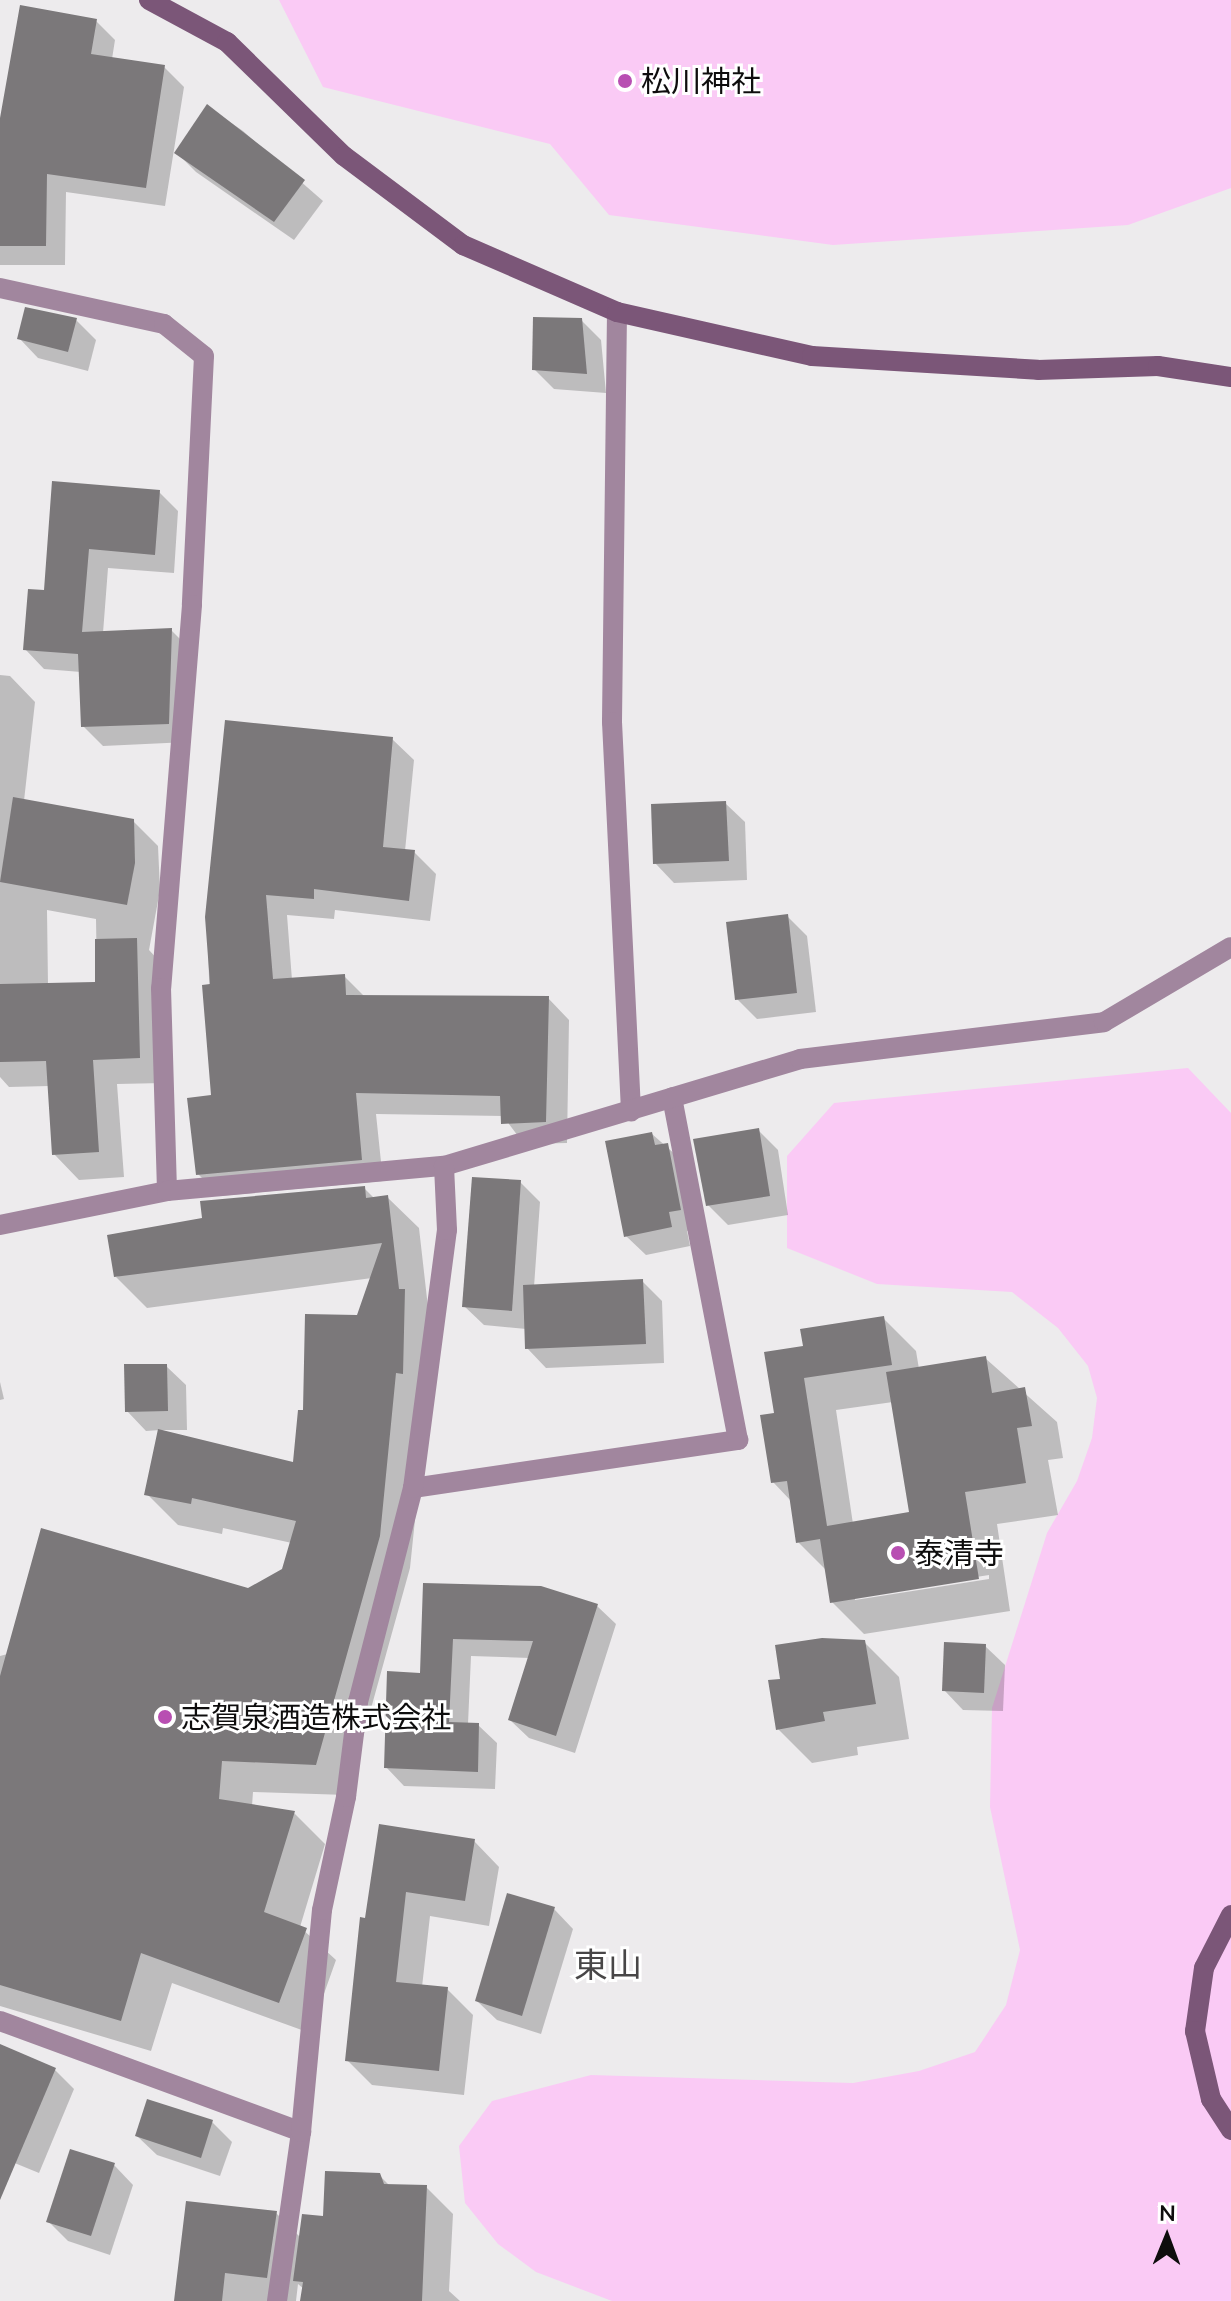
<!DOCTYPE html>
<html>
<head>
<meta charset="utf-8">
<style>
  body { margin:0 }
  #map { position:relative; width:1231px; height:2301px; overflow:hidden; background:#edebed; font-family:Mulish,"Noto Sans JP",sans-serif }
  div>[style] { position:absolute }
  [style*='--x'] { left:calc(var(--x)*1px); top:calc(var(--y)*1px); width:calc(var(--w)*1px); rotate:calc(var(--a)*1deg) }
  .green>* { inset:0; background:#facaf5 }
  .shadow>* { inset:0; background:#0003 }
  .building>* { inset:0; background:#7b787a }
  .lane>* { height:20px; margin:-10px; padding:0 10px; transform-origin:10px; border-radius:10px; background:#a1869e }
  .street>* { height:20px; margin:-10px; padding:0 10px; transform-origin:10px; border-radius:10px; background:#a1869e }
  .secondary>* { height:20px; margin:-10px; padding:0 10px; transform-origin:10px; border-radius:10px; background:#7b5678 }
  .dots>* { width:22px; height:22px; translate:-50% -50%; box-sizing:border-box; border:4px solid #fff; border-radius:50% }
  span { translate:-50% -50%; white-space:nowrap; text-align:center; line-height:1.15; -webkit-text-stroke:6px #fff; paint-order:stroke }
  .poi-label { font-size:30px; color:#0e0d0d }
  .left { translate:0 -50%; text-align:left }
  .quarter-label { font-size:34px; color:#484647 }
  .north { position:absolute; left:1127px; top:2197px; width:80px; height:80px; -webkit-text-stroke:6px #fff; paint-order:stroke; rotate:1deg; font-size:22px; font-weight:700; line-height:32px; text-align:center; color:#0e0d0d }
  .north::after { content:''; display:block; margin:auto; width:28px; height:36px; background:#0e0d0d; clip-path:polygon(50% 0,100% 100%,50% 72%,0 100%) }
</style>
</head>
<body>
<div id="map">
  <div class="green">
    <div style="clip-path:polygon(279px 0,1231px 0,1231px 188px,1128px 225px,833px 245px,609px 215px,550px 144px,323px 87px)"></div>
    <div style="clip-path:polygon(1188px 1068px,1231px 1113px,1231px 2301px,612px 2301px,536px 2272px,498px 2244px,465px 2203px,459px 2146px,492px 2101px,591px 2075px,853px 2083px,919px 2071px,975px 2052px,1006px 2005px,1020px 1950px,990px 1807px,992px 1708px,1047px 1533px,1077px 1481px,1092px 1438px,1097px 1398px,1088px 1366px,1058px 1328px,1012px 1292px,877px 1284px,787px 1248px,787px 1156px,834px 1103px)"></div>
  </div>
  <div class="shadow">
    <div style="clip-path:polygon(96px 21px,115px 40px,112px 59px,164px 67px,184px 87px,165px 206px,66px 192px,65px 265px,0 265px,0 130px)"></div>
    <div style="clip-path:polygon(208px 107px,243px 131px,323px 201px,294px 240px,196px 172px,177px 153px)"></div>
    <div style="clip-path:polygon(76px 320px,96px 340px,88px 371px,38px 358px,19px 338px)"></div>
    <div style="clip-path:polygon(581px 320px,601px 340px,606px 393px,554px 389px,534px 369px)"></div>
    <div style="clip-path:polygon(54px 484px,159px 492px,178px 511px,174px 573px,108px 568px,103px 633px,171px 630px,191px 650px,188px 742px,103px 746px,83px 726px,81px 672px,44px 669px,25px 649px,46px 593px)"></div>
    <div style="clip-path:polygon(evenodd,0 675px,10px 676px,35px 702px,24px 801px,133px 821px,158px 846px,160px 890px,149px 950px,161px 963px,164px 1083px,117px 1084px,124px 1177px,79px 1180px,54px 1154px,49px 1086px,9px 1087px,0 1077px,0 675px,47px 910px,96px 919px,97px 984px,48px 985px,47px 910px)"></div>
    <div style="clip-path:polygon(392px 739px,414px 760px,405px 851px,414px 852px,436px 874px,430px 921px,335px 910px,334px 919px,287px 915px,292px 980px,344px 976px,365px 997px,548px 998px,569px 1020px,567px 1143px,524px 1144px,503px 1116px,376px 1114px,383px 1181px,220px 1196px,198px 1174px,213px 1097px,207px 918px)"></div>
    <div style="clip-path:polygon(725px 803px,745px 822px,747px 880px,674px 883px,655px 863px)"></div>
    <div style="clip-path:polygon(787px 916px,807px 936px,816px 1012px,757px 1019px,737px 999px)"></div>
    <div style="clip-path:polygon(758px 1130px,778px 1150px,788px 1215px,728px 1225px,708px 1205px)"></div>
    <div style="clip-path:polygon(652px 1134px,686px 1164px,699px 1229px,687px 1231px,690px 1246px,646px 1255px,626px 1236px)"></div>
    <div style="clip-path:polygon(520px 1182px,540px 1202px,534px 1287px,642px 1281px,662px 1301px,664px 1363px,546px 1368px,527px 1348px,526px 1329px,484px 1325px,464px 1306px)"></div>
    <div style="clip-path:polygon(364px 1188px,375px 1199px,387px 1197px,419px 1228px,429px 1316px,427px 1404px,410px 1568px,347px 1795px,253px 1792px,252px 1806px,294px 1813px,325px 1844px,300px 1927px,336px 1960px,310px 2033px,172px 1983px,151px 2051px,0 2006px,0 1656px,248px 1590px,284px 1571px,292px 1543px,223px 1528px,222px 1534px,178px 1525px,147px 1494px,160px 1430px,146px 1431px,127px 1411px,166px 1366px,186px 1385px,187px 1430px,160px 1430px,294px 1464px,305px 1413px,358px 1318px,372px 1278px,147px 1308px,116px 1277px)"></div>
    <div style="clip-path:polygon(evenodd,883px 1318px,916px 1351px,919px 1369px,985px 1358px,1057px 1422px,1063px 1458px,1048px 1460px,1058px 1515px,997px 1524px,1010px 1611px,864px 1634px,832px 1602px,827px 1571px,798px 1542px,792px 1502px,773px 1482px,776px 1415px,805px 1347px,883px 1318px,893px 1402px,911px 1514px,853px 1524px,836px 1410px,893px 1402px,883px 1318px,989px 1575px,989px 1579px,855px 1600px,855px 1596px,989px 1575px)"></div>
    <div style="clip-path:polygon(0 1382px,4px 1399px,0 1400px)"></div>
    <div style="clip-path:polygon(425px 1585px,597px 1606px,616px 1624px,575px 1753px,529px 1738px,510px 1720px,530px 1658px,471px 1656px,468px 1724px,478px 1725px,497px 1743px,495px 1789px,404px 1786px,386px 1767px,422px 1675px)"></div>
    <div style="clip-path:polygon(864px 1642px,899px 1677px,909px 1739px,857px 1747px,858px 1755px,812px 1763px,778px 1729px)"></div>
    <div style="clip-path:polygon(985px 1646px,1005px 1665px,1003px 1711px,963px 1710px,944px 1690px)"></div>
    <div style="clip-path:polygon(474px 1841px,499px 1867px,489px 1926px,430px 1916px,422px 1987px,447px 1989px,473px 2015px,464px 2095px,372px 2085px,347px 2060px,367px 1920px)"></div>
    <div style="clip-path:polygon(554px 1909px,573px 1929px,541px 2034px,497px 2020px,477px 2001px)"></div>
    <div style="clip-path:polygon(0 2047px,55px 2070px,74px 2089px,39px 2173px,0 2157px)"></div>
    <div style="clip-path:polygon(212px 2122px,232px 2142px,220px 2176px,157px 2155px,137px 2136px)"></div>
    <div style="clip-path:polygon(114px 2165px,133px 2185px,110px 2255px,68px 2241px,49px 2222px)"></div>
    <div style="clip-path:polygon(379px 2175px,390px 2186px,426px 2187px,453px 2214px,449px 2291px,460px 2301px,302px 2301px,304px 2289px,298px 2284px,296px 2301px,176px 2301px,276px 2213px,301px 2238px)"></div>
  </div>
  <div class="building">
    <div style="clip-path:polygon(20px 5px,97px 19px,91px 54px,165px 65px,146px 188px,47px 174px,46px 246px,0 246px,0 118px)"></div>
    <div style="clip-path:polygon(207px 104px,305px 180px,274px 222px,174px 153px)"></div>
    <div style="clip-path:polygon(25px 307px,77px 318px,68px 352px,17px 339px)"></div>
    <div style="clip-path:polygon(533px 317px,582px 318px,587px 374px,532px 370px)"></div>
    <div style="clip-path:polygon(52px 481px,160px 490px,155px 555px,89px 549px,82px 632px,172px 628px,169px 724px,81px 727px,78px 654px,23px 650px,28px 589px,44px 590px)"></div>
    <div style="clip-path:polygon(225px 720px,393px 737px,383px 847px,415px 850px,409px 901px,314px 889px,314px 899px,266px 895px,273px 979px,345px 974px,346px 995px,549px 996px,546px 1122px,501px 1124px,500px 1096px,356px 1093px,362px 1160px,196px 1175px,187px 1098px,211px 1095px,202px 985px,210px 984px,205px 917px)"></div>
    <div style="clip-path:polygon(13px 797px,134px 819px,135px 863px,127px 905px,0 882px)"></div>
    <div style="clip-path:polygon(726px 801px,729px 861px,653px 864px,651px 804px)"></div>
    <div style="clip-path:polygon(788px 914px,797px 993px,735px 1000px,726px 922px)"></div>
    <div style="clip-path:polygon(137px 938px,140px 1058px,93px 1060px,99px 1152px,52px 1155px,46px 1061px,0 1062px,0 984px,95px 982px,95px 939px)"></div>
    <div style="clip-path:polygon(759px 1128px,770px 1196px,706px 1206px,693px 1139px)"></div>
    <div style="clip-path:polygon(652px 1132px,655px 1145px,668px 1143px,681px 1210px,669px 1212px,672px 1227px,624px 1237px,605px 1141px)"></div>
    <div style="clip-path:polygon(472px 1177px,521px 1180px,512px 1311px,462px 1307px)"></div>
    <div style="clip-path:polygon(365px 1186px,366px 1198px,388px 1195px,399px 1289px,405px 1289px,403px 1374px,396px 1373px,380px 1536px,316px 1765px,222px 1761px,219px 1799px,295px 1811px,264px 1912px,307px 1928px,279px 2003px,141px 1953px,121px 2021px,0 1985px,0 1676px,41px 1528px,248px 1588px,282px 1569px,296px 1521px,192px 1498px,191px 1504px,144px 1495px,158px 1429px,293px 1462px,298px 1410px,303px 1410px,305px 1314px,357px 1315px,382px 1243px,114px 1277px,107px 1235px,202px 1218px,200px 1201px)"></div>
    <div style="clip-path:polygon(643px 1279px,646px 1344px,525px 1349px,523px 1285px)"></div>
    <div style="clip-path:polygon(884px 1316px,892px 1365px,804px 1378px,827px 1526px,909px 1512px,886px 1372px,986px 1356px,992px 1393px,1025px 1387px,1032px 1426px,1017px 1428px,1026px 1483px,965px 1492px,979px 1579px,830px 1603px,820px 1539px,796px 1543px,787px 1481px,771px 1483px,760px 1415px,774px 1413px,764px 1352px,803px 1346px,800px 1329px)"></div>
    <div style="clip-path:polygon(124px 1364px,167px 1364px,168px 1411px,125px 1412px)"></div>
    <div style="clip-path:polygon(423px 1583px,541px 1586px,598px 1604px,556px 1736px,508px 1720px,533px 1641px,453px 1639px,449px 1722px,479px 1723px,478px 1772px,384px 1768px,387px 1671px,420px 1673px)"></div>
    <div style="clip-path:polygon(822px 1638px,865px 1640px,876px 1704px,823px 1712px,825px 1721px,776px 1730px,768px 1680px,780px 1679px,775px 1645px)"></div>
    <div style="clip-path:polygon(944px 1642px,986px 1644px,984px 1693px,942px 1691px)"></div>
    <div style="clip-path:polygon(379px 1824px,475px 1839px,465px 1901px,406px 1892px,396px 1982px,448px 1987px,439px 2071px,345px 2061px,360px 1917px,365px 1918px)"></div>
    <div style="clip-path:polygon(507px 1893px,555px 1907px,522px 2016px,475px 2001px)"></div>
    <div style="clip-path:polygon(0 2044px,56px 2068px,0 2200px)"></div>
    <div style="clip-path:polygon(147px 2099px,213px 2120px,201px 2158px,135px 2136px)"></div>
    <div style="clip-path:polygon(70px 2149px,115px 2163px,91px 2236px,46px 2222px)"></div>
    <div style="clip-path:polygon(325px 2171px,380px 2173px,384px 2184px,427px 2185px,422px 2301px,300px 2301px,303px 2282px,293px 2281px,302px 2214px,323px 2216px)"></div>
    <div style="clip-path:polygon(186px 2201px,277px 2211px,267px 2278px,225px 2273px,222px 2301px,174px 2301px)"></div>
  </div>
  <div class="lane">
    <div style="--x:413;--y:1488;--w:329;--a:-8.4"></div>
    <div style="--x:738;--y:1440;--w:349;--a:-100.9"></div>
  </div>
  <div class="street">
    <div style="--x:0;--y:288;--w:168;--a:12.4"></div>
    <div style="--x:164;--y:324;--w:51;--a:38.7"></div>
    <div style="--x:204;--y:356;--w:249;--a:92.8"></div>
    <div style="--x:192;--y:605;--w:384;--a:94.6"></div>
    <div style="--x:161;--y:988;--w:203;--a:88.3"></div>
    <div style="--x:617;--y:312;--w:410;--a:90.7"></div>
    <div style="--x:612;--y:722;--w:390;--a:87.2"></div>
    <div style="--x:0;--y:1225;--w:170;--a:-11.5"></div>
    <div style="--x:167;--y:1191;--w:278;--a:-5.2"></div>
    <div style="--x:444;--y:1166;--w:372;--a:-16.7"></div>
    <div style="--x:800;--y:1059;--w:306;--a:-6.9"></div>
    <div style="--x:1104;--y:1022;--w:147;--a:-30.6"></div>
    <div style="--x:0;--y:2021;--w:321;--a:20.2"></div>
    <div style="--x:277;--y:2301;--w:171;--a:-81.9"></div>
    <div style="--x:301;--y:2132;--w:223;--a:-84.6"></div>
    <div style="--x:322;--y:1910;--w:116;--a:-78"></div>
    <div style="--x:346;--y:1797;--w:96;--a:-82.8"></div>
    <div style="--x:358;--y:1702;--w:221;--a:-75.6"></div>
    <div style="--x:413;--y:1488;--w:260;--a:-82.5"></div>
    <div style="--x:447;--y:1230;--w:64;--a:-92.7"></div>
  </div>
  <div class="secondary">
    <div style="--x:149;--y:0;--w:89;--a:28.3"></div>
    <div style="--x:227;--y:42;--w:163;--a:44.3"></div>
    <div style="--x:344;--y:156;--w:149;--a:36.8"></div>
    <div style="--x:463;--y:245;--w:168;--a:23.5"></div>
    <div style="--x:617;--y:312;--w:200;--a:12.7"></div>
    <div style="--x:812;--y:356;--w:226;--a:3.5"></div>
    <div style="--x:1038;--y:370;--w:120;--a:-1.9"></div>
    <div style="--x:1158;--y:366;--w:74;--a:8.6"></div>
    <div style="--x:1231;--y:1915;--w:59;--a:117"></div>
    <div style="--x:1204;--y:1968;--w:64;--a:98.1"></div>
    <div style="--x:1195;--y:2031;--w:70;--a:76.8"></div>
    <div style="--x:1211;--y:2099;--w:37;--a:57"></div>
  </div>
  <div class="dots">
    <div style="left:625px;top:81px;background:#b84fb2"></div>
    <div style="left:898px;top:1553px;background:#b84fb2"></div>
    <div style="left:165px;top:1717px;background:#b84fb2"></div>
  </div>
  <div class="poi-label">
    <span class="left" style="left:641px;top:81px">松川神社</span>
    <span class="left" style="left:914px;top:1553px">泰清寺</span>
    <span class="left" style="left:181px;top:1717px">志賀泉酒造株式会社</span>
  </div>
  <div class="quarter-label">
    <span style="left:608px;top:1965px">東山</span>
  </div>
  <div class="north">N</div>
</div>
</body>
</html>
